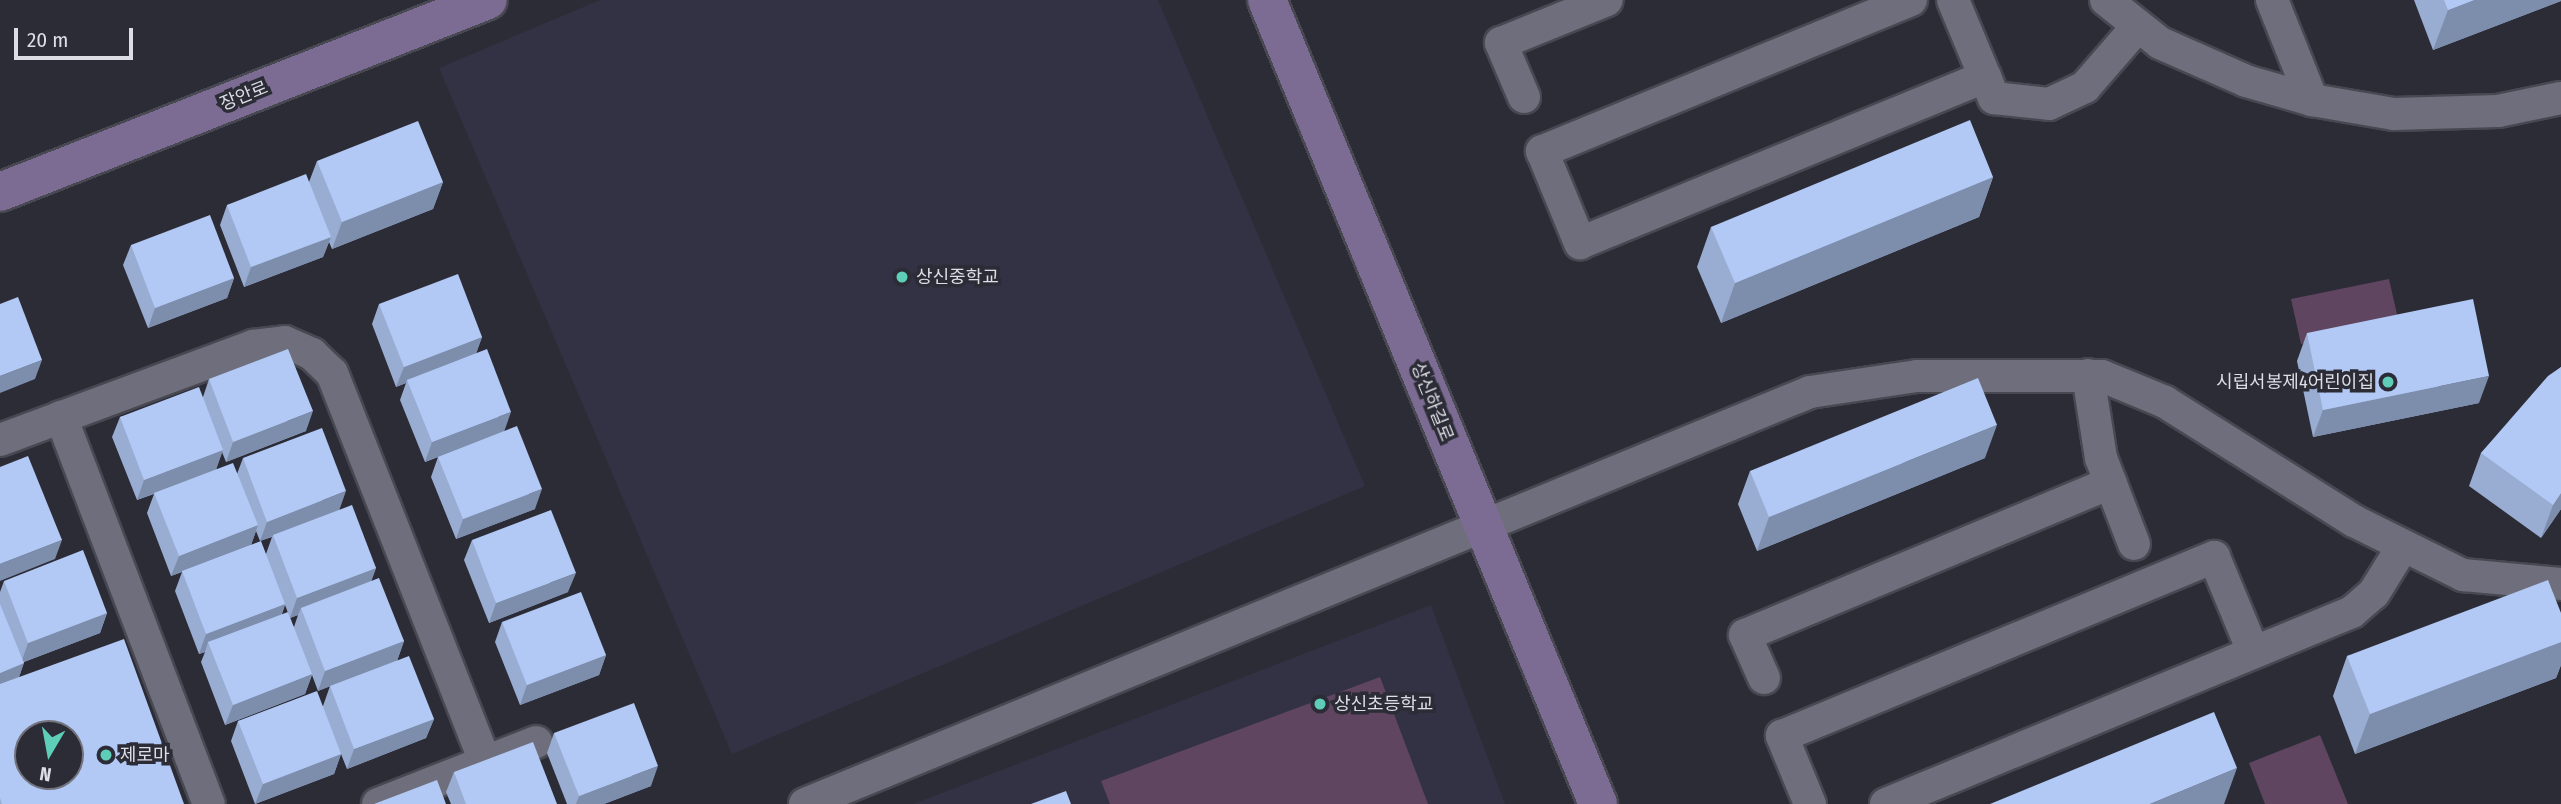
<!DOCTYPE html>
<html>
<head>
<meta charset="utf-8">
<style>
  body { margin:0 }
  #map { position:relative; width:2561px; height:804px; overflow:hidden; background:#2c2c37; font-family:"Fira Sans Condensed","Noto Sans KR",sans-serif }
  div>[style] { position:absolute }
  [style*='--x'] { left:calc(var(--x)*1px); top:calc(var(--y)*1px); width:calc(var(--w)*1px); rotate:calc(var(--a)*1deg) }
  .built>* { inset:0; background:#323244 }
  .green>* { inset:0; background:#5f455f }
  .roads { filter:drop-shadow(2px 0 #484852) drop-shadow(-2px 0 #484852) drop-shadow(0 2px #484852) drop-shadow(0 -2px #484852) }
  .street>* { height:32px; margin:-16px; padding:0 16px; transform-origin:16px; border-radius:16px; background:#6e6e7c }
  .secondary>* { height:38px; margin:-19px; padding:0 19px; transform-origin:19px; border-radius:19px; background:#7c6c94 }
  .wall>* { inset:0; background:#99add3 }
  .shaded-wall>* { inset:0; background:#7d8dac }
  .building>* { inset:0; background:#b2c9f5 }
  .dots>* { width:19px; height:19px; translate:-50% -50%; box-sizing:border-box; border:4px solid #2c2c37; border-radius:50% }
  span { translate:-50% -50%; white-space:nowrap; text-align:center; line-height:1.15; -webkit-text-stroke:7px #2c2c37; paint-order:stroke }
  .street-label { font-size:18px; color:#dddde5 }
  .poi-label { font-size:18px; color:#dddde5 }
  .left { translate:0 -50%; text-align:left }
  .right { translate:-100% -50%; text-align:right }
  .north { position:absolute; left:14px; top:720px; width:70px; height:70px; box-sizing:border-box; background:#2c2c37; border:2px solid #73737d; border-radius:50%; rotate:190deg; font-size:19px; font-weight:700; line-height:28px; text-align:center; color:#dddde5 }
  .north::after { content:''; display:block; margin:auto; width:24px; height:32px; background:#5eceb8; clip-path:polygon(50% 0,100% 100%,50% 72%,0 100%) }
  .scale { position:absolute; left:14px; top:28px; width:119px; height:32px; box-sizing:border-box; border:4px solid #dddde5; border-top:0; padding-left:9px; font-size:21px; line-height:24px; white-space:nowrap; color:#dddde5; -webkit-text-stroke:5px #2c2c37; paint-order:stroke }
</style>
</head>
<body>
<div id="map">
  <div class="built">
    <div style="clip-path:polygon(600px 0,1158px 0,1365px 486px,732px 754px,439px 68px)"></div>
    <div style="clip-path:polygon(1431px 605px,1505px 804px,913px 804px)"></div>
  </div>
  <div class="green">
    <div style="clip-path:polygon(2389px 279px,2399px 323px,2301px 344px,2291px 299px)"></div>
    <div style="clip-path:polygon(1380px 677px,1428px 804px,1110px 804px,1101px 781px)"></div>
    <div style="clip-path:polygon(2320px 735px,2348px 804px,2265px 804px,2249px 763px)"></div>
  </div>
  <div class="roads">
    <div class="street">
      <div style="--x:1911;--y:0;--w:399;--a:157.7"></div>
      <div style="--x:1542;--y:151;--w:100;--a:67.6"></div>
      <div style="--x:1580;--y:243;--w:438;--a:-22.3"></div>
      <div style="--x:1985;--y:77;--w:83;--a:-112.6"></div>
      <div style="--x:2106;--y:0;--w:69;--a:38.5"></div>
      <div style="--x:2160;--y:43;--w:94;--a:23.8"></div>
      <div style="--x:2246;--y:81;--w:69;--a:16.1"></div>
      <div style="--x:2312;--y:100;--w:83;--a:9.7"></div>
      <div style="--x:2394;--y:114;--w:104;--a:-1.7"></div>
      <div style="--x:2498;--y:111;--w:64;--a:-11.7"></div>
      <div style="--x:2272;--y:0;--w:108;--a:68.2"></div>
      <div style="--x:1985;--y:77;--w:23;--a:67"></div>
      <div style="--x:1994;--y:98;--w:55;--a:6.2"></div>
      <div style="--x:2049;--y:104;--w:40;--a:-25"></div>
      <div style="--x:2085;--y:87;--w:81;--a:-49"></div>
      <div style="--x:1524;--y:97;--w:59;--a:-113.1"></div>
      <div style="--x:1501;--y:43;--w:114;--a:-22.1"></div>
      <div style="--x:2088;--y:375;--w:84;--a:81.1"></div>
      <div style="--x:2101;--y:458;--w:92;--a:69"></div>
      <div style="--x:61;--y:417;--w:414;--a:69.1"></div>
      <div style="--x:0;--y:440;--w:270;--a:-20.4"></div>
      <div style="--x:253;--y:346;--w:32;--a:-7"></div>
      <div style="--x:285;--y:342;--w:30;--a:24"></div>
      <div style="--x:312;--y:354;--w:28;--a:44"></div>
      <div style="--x:332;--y:373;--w:418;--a:68.5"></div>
      <div style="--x:1764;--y:678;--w:47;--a:-113.8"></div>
      <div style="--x:1745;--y:635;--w:396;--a:-22.6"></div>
      <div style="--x:378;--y:804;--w:170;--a:-21.4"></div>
      <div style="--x:805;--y:804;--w:1086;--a:-22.29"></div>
      <div style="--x:1810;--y:392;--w:108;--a:-8.5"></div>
      <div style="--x:1917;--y:376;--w:185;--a:0"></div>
      <div style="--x:2102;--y:376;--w:68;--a:22.4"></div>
      <div style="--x:2165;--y:402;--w:223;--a:32.2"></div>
      <div style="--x:2354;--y:521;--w:122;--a:26.4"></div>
      <div style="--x:2463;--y:575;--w:98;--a:5.2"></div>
      <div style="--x:1810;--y:804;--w:74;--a:-112.4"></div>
      <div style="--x:1782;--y:736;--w:468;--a:-22.5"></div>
      <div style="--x:2214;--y:557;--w:102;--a:67.5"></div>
      <div style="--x:1886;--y:804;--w:504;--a:-22.39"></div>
      <div style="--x:2352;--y:612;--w:29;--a:-41"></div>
      <div style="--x:2374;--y:593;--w:55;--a:-58.3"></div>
    </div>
    <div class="secondary">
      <div style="--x:1267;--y:0;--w:869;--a:67.62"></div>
      <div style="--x:0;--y:192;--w:524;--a:-21.48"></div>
    </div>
  </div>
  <div class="wall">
    <div style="clip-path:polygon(2414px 0,2561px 0,2561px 1px,2433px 50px)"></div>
    <div style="clip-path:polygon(317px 161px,443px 182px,433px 209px,332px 249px,329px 242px,323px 257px,244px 287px,220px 225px,227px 205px,309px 182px)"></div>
    <div style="clip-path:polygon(1993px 177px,1979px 217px,1721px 323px,1697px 267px,1711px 227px)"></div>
    <div style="clip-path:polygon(131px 245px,234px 278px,227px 298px,148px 328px,123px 265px)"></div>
    <div style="clip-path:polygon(379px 304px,482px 337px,476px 353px,504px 431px,535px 509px,456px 539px,431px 477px,438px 457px,425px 462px,400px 400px,406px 383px,396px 387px,372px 324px)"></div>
    <div style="clip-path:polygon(2307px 333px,2479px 403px,2313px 437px,2297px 361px)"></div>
    <div style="clip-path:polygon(2561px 367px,2561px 509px,2541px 538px,2469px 486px,2481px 453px)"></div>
    <div style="clip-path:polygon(evenodd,209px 379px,306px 431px,226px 462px,222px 452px,216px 469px,237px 474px,243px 458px,340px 510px,376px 568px,371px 581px,404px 641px,397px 661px,434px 719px,426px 738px,347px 769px,341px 754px,334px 774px,255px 804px,231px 741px,238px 721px,323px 706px,330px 686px,318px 691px,312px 675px,305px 694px,225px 725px,201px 662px,205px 652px,199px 654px,175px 591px,182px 572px,171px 576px,147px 513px,154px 494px,137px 500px,112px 437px,120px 417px,203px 397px,209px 379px,256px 531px,260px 541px,272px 537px,266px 554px,251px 545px,256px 531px,209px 379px,285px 605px,290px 618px,298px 615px,294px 627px,282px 614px,285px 605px)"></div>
    <div style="clip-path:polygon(1985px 458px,1757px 551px,1738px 504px,1750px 471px)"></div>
    <div style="clip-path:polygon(472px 540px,568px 592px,489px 623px,464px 560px)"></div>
    <div style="clip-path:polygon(4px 581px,107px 613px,100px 633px,24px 662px,19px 677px,184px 804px,0 804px,0 592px)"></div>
    <div style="clip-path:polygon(2561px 613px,2561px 665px,2556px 678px,2355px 754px,2333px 696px,2347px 656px)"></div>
    <div style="clip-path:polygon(502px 622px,606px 655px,599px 675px,520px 705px,495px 642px)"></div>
    <div style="clip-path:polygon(554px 733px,651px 786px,604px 804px,567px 804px,547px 753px)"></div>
    <div style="clip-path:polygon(454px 772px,557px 804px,451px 804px,446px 792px)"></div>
  </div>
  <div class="shaded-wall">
    <div style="clip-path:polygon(2474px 0,2561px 0,2561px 1px,2433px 50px,2448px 10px)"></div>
    <div style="clip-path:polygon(1993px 177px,1979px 217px,1721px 323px,1735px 283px)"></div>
    <div style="clip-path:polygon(443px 182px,433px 209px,332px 249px,342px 222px)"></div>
    <div style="clip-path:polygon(331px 237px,323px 257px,244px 287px,251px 267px)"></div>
    <div style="clip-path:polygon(234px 278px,227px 298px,148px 328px,155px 308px)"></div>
    <div style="clip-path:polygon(482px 337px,475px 357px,407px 380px,406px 383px,396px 387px,404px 367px)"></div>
    <div style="clip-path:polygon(42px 360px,35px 379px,0 393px,0 376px)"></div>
    <div style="clip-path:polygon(2489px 376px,2479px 403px,2313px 437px,2323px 410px)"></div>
    <div style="clip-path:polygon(313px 411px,306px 431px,226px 462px,233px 442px)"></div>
    <div style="clip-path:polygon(511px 412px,504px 432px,425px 462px,432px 442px)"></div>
    <div style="clip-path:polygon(1997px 425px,1985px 458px,1757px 551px,1769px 517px)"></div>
    <div style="clip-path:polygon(223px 450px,216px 470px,137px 500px,144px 480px)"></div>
    <div style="clip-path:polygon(542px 489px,535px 509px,456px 539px,463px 519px)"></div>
    <div style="clip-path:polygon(346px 491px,339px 511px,260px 541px,267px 522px)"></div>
    <div style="clip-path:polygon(2561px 493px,2561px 509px,2541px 538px,2553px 505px)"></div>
    <div style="clip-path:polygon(258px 525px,251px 545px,171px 576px,179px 556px)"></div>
    <div style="clip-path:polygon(62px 540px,55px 559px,0 581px,0 564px)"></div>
    <div style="clip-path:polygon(376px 568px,369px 588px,301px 608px,298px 615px,290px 618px,297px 598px)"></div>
    <div style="clip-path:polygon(576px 573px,568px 592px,489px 623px,496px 603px)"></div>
    <div style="clip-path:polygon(285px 604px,278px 624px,208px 642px,205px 652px,199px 654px,206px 634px)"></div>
    <div style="clip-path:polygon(107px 613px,100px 633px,21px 663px,28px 643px)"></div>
    <div style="clip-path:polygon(404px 641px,397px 661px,318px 691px,325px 671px)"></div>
    <div style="clip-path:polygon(2561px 642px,2561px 665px,2556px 678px,2355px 754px,2370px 714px)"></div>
    <div style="clip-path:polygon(606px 655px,599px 675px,520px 705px,527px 685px)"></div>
    <div style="clip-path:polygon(24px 663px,17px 683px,0 690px,0 673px)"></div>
    <div style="clip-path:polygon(312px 674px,305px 694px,225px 725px,233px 705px)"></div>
    <div style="clip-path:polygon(434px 719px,426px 738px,347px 769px,354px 749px)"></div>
    <div style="clip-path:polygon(341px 754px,334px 774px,255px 804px,263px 784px)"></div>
    <div style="clip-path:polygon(658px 766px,651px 786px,604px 804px,576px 804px,579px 796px)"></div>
    <div style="clip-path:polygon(2237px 768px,2224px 804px,2150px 804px)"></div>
  </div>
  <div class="building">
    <div style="clip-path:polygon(2444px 0,2474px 0,2448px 10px)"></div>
    <div style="clip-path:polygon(1970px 120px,1993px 177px,1735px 283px,1711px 227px)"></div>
    <div style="clip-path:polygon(418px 121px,443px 182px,342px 222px,317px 161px)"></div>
    <div style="clip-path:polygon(306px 174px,331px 237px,251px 267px,227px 205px)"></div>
    <div style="clip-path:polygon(210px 215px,234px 278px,155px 308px,131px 245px)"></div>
    <div style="clip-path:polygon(458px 274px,482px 337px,404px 367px,379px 304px)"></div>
    <div style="clip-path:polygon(18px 297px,42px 360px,0 376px,0 304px)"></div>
    <div style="clip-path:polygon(2473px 299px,2489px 376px,2323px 410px,2307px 333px)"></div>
    <div style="clip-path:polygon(288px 349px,313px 411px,233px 442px,209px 379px)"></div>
    <div style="clip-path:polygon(487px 349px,511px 412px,432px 442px,407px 380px)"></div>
    <div style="clip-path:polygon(2561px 367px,2561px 493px,2553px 505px,2481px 453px,2548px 376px)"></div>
    <div style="clip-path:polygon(1978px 378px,1997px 425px,1769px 517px,1750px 471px)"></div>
    <div style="clip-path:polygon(199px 387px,223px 450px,144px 480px,120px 417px)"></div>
    <div style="clip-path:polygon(517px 426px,542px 489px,463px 519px,438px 457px)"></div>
    <div style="clip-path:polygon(322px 428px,346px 491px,267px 522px,243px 458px)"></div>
    <div style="clip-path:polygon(28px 456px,62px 540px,0 564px,0 467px)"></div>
    <div style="clip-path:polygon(233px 463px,258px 525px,179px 556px,154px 493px)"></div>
    <div style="clip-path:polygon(352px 505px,376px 568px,297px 598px,273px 535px)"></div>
    <div style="clip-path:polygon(551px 510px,576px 573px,496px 603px,472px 540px)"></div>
    <div style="clip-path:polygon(261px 541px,285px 604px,206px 634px,182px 571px)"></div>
    <div style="clip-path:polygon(83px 550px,107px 613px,28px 643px,4px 581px)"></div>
    <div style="clip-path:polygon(379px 578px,404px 641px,325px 671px,301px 608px)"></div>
    <div style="clip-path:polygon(2548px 580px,2561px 613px,2561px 642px,2370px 714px,2347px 656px)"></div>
    <div style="clip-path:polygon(581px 592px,606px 655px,527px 685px,502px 622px)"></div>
    <div style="clip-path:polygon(0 604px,24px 663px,0 673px)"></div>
    <div style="clip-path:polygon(288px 612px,312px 674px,233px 705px,208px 642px)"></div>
    <div style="clip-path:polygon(evenodd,124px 639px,184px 804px,2px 804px,0 798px,0 684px,124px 639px,28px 734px,70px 734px,70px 776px,28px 776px,28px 734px)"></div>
    <div style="clip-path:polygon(409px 656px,434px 719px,354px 749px,330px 686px)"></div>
    <div style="clip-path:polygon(317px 691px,341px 754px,263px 784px,238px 721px)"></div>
    <div style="clip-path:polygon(634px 703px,658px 766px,579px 796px,554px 733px)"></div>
    <div style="clip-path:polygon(2214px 712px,2237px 768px,2150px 804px,1990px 804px)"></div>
    <div style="clip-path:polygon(533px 742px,557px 804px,466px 804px,454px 772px)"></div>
    <div style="clip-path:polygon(437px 780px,446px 804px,374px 804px)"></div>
    <div style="clip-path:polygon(1066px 791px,1071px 804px,1031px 804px)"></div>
  </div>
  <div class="dots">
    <div style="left:902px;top:277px;background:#5eceb8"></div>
    <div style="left:2388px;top:382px;background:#5eceb8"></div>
    <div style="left:1320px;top:704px;background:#5eceb8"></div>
    <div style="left:106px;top:755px;background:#5eceb8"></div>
  </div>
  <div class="street-label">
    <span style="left:244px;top:96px;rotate:-22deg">장안로</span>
    <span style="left:1432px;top:402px;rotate:68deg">상신하길로</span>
  </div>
  <div class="poi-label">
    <span class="left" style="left:916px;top:277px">상신중학교</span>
    <span class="right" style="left:2374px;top:382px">시립서봉제4어린이집</span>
    <span class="left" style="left:1334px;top:704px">상신초등학교</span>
    <span class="left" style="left:120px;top:755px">제로마</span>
  </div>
  <div class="north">N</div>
  <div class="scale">20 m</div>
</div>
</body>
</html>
